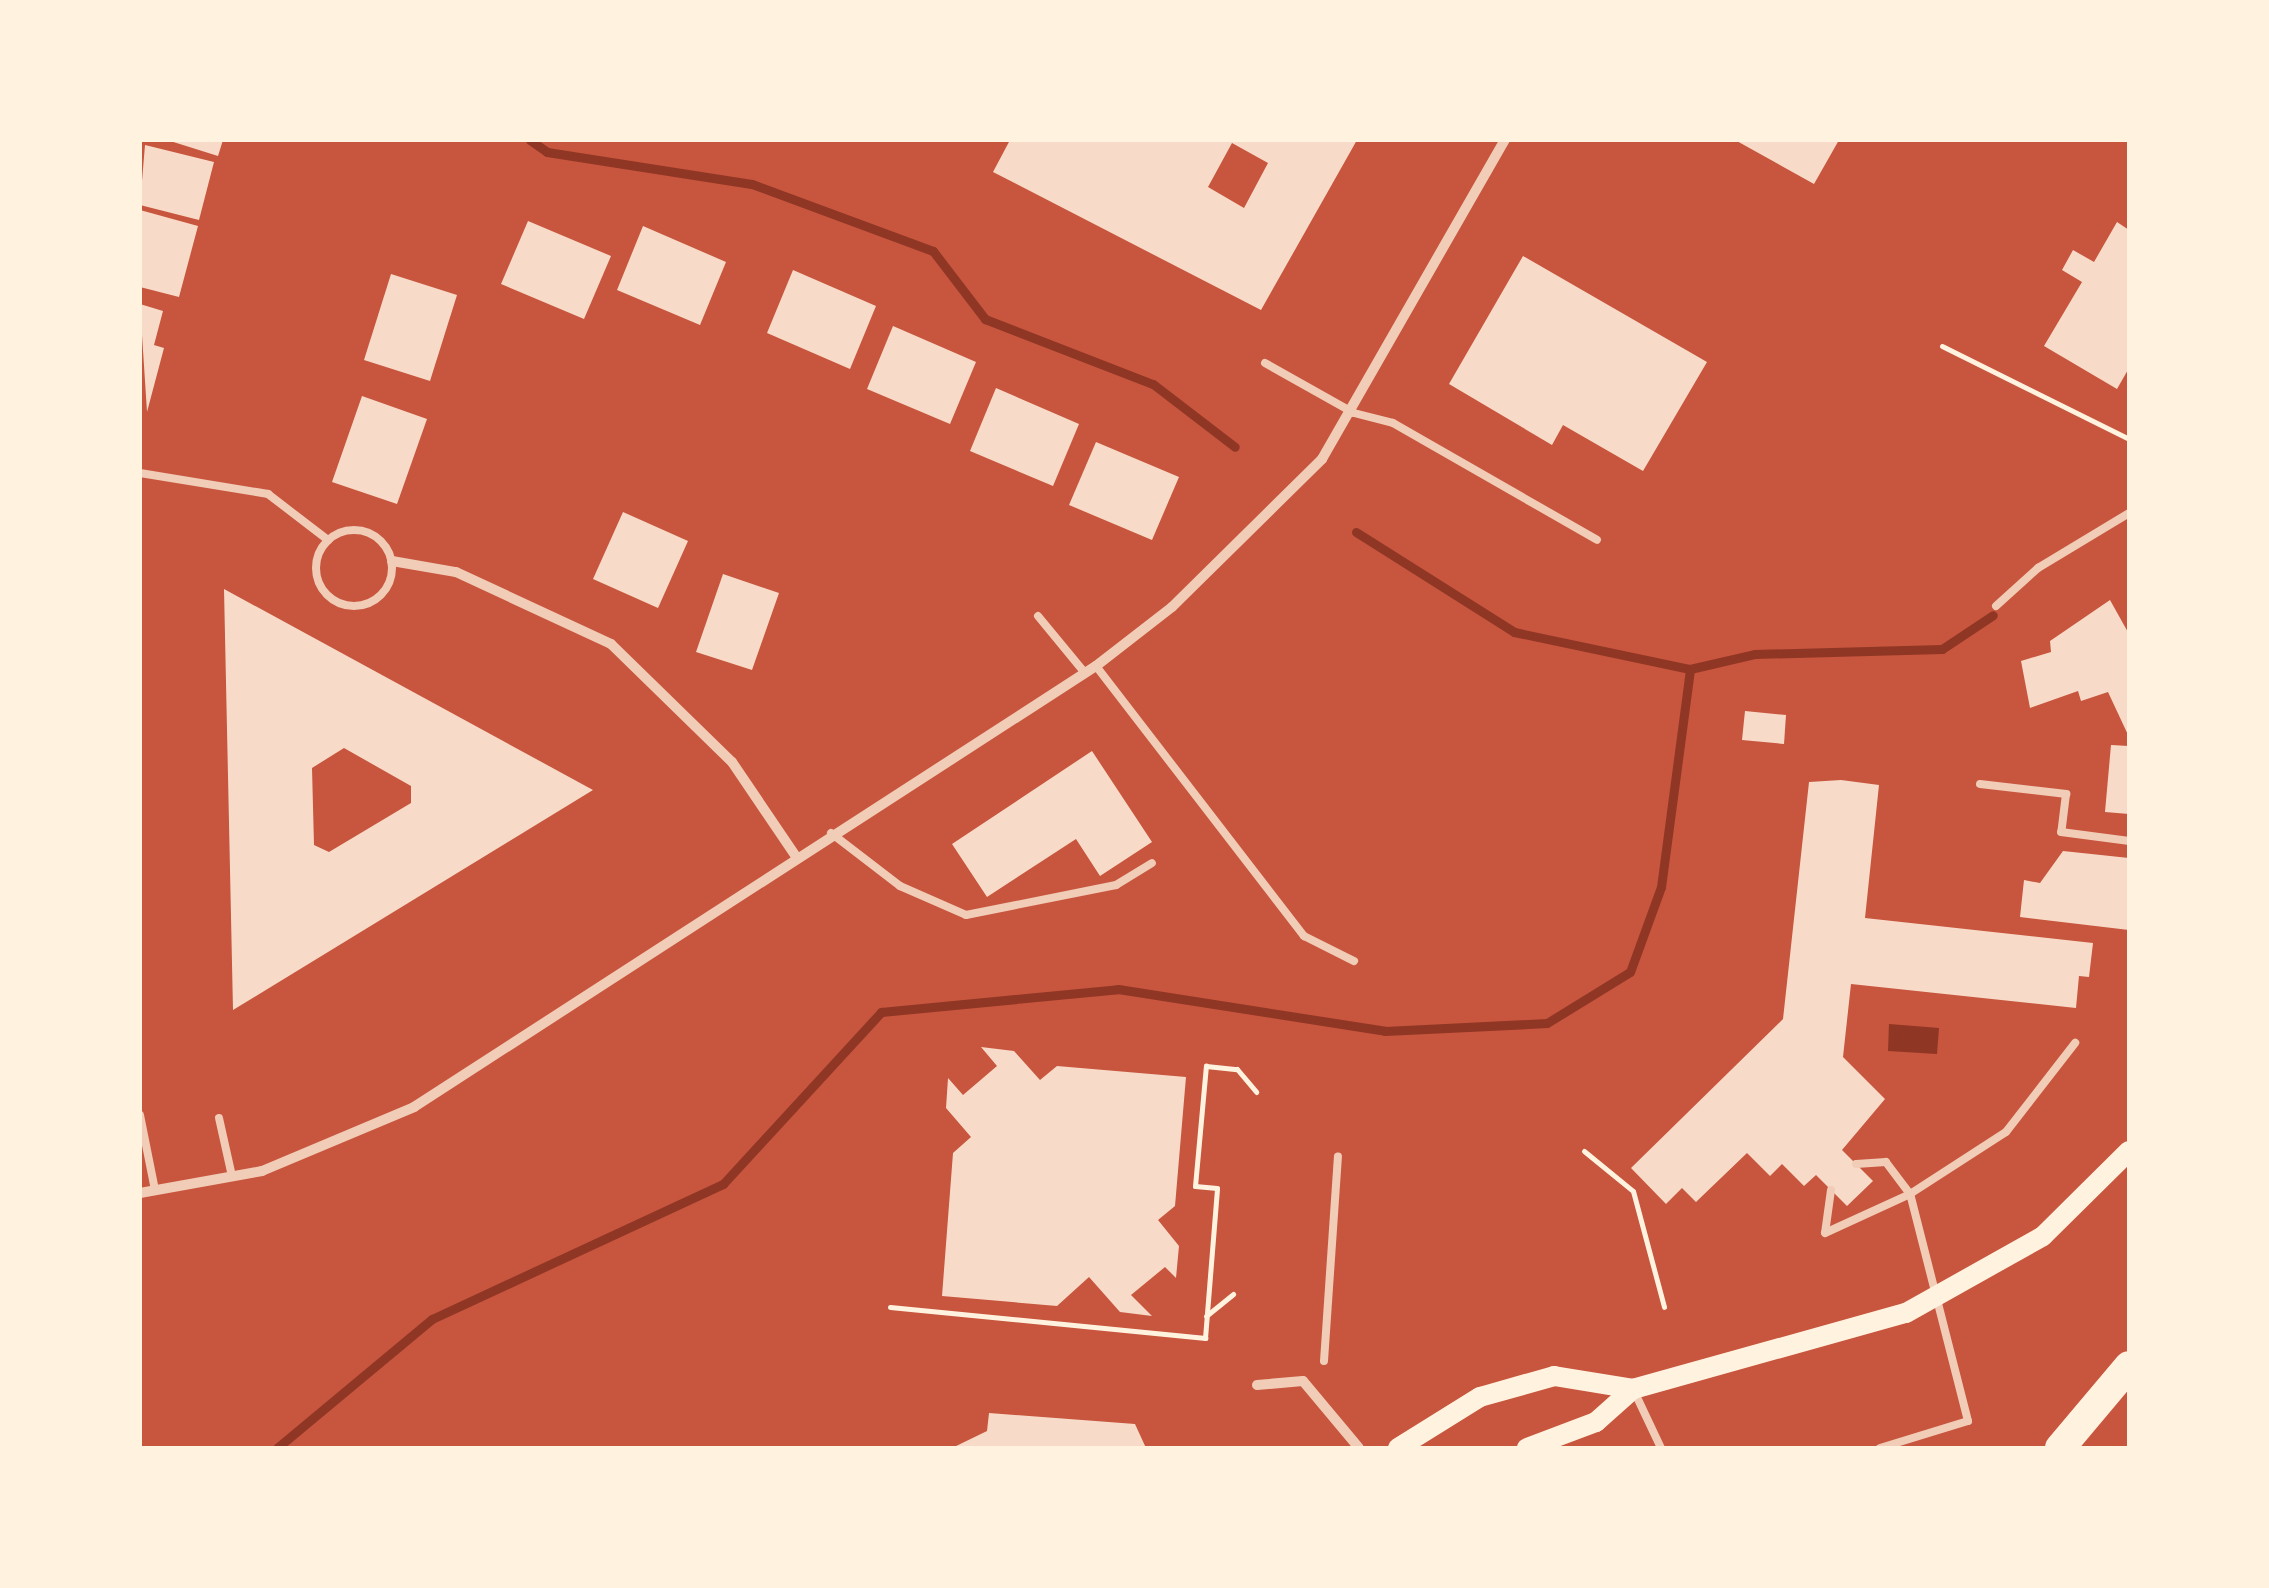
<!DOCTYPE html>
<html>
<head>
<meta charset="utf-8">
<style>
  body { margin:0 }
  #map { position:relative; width:2269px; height:1588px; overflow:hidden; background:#c8553d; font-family:"Zilla Slab",serif }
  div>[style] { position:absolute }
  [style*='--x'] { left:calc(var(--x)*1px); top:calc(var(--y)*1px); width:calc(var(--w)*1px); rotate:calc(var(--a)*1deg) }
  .water>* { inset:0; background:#8f3625 }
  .stream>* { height:9px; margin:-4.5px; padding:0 4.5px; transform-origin:4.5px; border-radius:4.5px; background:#8f3625 }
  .building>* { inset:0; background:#f7dbc8 }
  .path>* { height:5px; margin:-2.5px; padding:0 2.5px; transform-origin:2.5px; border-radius:2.5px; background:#fff3e0 }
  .service>* { height:8px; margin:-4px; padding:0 4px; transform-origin:4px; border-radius:4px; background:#f1ccb7 }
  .service>.ring { margin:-4px; padding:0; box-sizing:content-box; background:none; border:8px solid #f1ccb7; border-radius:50% }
  .minor>* { height:10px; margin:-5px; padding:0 5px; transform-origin:5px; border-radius:5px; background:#f1ccb7 }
  .secondary>* { height:20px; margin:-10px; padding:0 10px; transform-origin:10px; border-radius:10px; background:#fff3e0 }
  .motorway>* { height:30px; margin:-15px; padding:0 15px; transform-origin:15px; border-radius:15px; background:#fff3e0 }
  span { translate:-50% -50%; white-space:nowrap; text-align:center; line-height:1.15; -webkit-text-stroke:10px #fff3e0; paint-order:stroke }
  .frame { position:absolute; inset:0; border:142px solid #fff3e0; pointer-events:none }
</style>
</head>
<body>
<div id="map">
  <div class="water">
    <div style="clip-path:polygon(1889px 1024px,1939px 1028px,1937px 1054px,1888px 1051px)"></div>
  </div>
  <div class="stream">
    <div style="--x:530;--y:140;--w:21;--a:35"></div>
    <div style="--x:547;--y:152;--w:207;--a:8.9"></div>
    <div style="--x:752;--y:184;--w:193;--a:20.3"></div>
    <div style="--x:933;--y:251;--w:86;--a:52.6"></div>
    <div style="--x:985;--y:319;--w:180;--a:21.2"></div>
    <div style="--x:1153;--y:384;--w:103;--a:37.5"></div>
    <div style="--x:1356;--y:532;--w:187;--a:32.3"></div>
    <div style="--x:1514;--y:632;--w:180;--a:11.9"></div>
    <div style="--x:277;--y:1448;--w:202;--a:-39.8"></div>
    <div style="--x:432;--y:1319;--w:321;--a:-24.9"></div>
    <div style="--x:723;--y:1184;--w:234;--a:-47.4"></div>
    <div style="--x:881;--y:1012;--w:238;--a:-5.5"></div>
    <div style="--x:1118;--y:989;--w:270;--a:8.9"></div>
    <div style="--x:1385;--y:1031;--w:162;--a:-2.8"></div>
    <div style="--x:1547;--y:1023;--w:97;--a:-31.6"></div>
    <div style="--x:1630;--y:972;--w:90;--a:-70"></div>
    <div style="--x:1661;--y:887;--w:220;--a:-82.4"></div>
    <div style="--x:1690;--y:669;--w:67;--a:-13"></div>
    <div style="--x:1755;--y:654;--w:187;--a:-1.5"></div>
    <div style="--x:1942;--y:649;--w:61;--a:-33.7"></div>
  </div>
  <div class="building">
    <div style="clip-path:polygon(167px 140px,223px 140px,218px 156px)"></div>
    <div style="clip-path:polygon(evenodd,1010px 140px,1357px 140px,1261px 310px,993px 172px,1010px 140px,1232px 143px,1268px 163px,1244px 208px,1208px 187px,1232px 143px)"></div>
    <div style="clip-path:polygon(1735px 140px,1839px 140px,1814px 184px)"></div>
    <div style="clip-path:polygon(145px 145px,214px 162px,199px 220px,140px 205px)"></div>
    <div style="clip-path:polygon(140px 210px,198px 226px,179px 297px,140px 287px)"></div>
    <div style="clip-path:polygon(528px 221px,611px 256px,584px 319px,501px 284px)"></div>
    <div style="clip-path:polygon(2117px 222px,2129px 230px,2129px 368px,2117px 389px,2044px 346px,2082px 282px,2062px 270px,2073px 250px,2094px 262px)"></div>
    <div style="clip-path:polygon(643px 226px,726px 262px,700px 325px,617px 290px)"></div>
    <div style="clip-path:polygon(1523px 256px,1707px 362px,1643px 471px,1563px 425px,1552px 445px,1449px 384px)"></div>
    <div style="clip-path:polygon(793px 270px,876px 306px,850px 369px,767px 333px)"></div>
    <div style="clip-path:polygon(391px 274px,457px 295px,430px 381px,364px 360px)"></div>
    <div style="clip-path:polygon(140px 304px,163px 311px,154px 345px,164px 348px,147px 412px)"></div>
    <div style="clip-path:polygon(893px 326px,976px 362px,950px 424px,867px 389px)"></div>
    <div style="clip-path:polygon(996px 388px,1079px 424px,1053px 486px,970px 451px)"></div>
    <div style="clip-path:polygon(362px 396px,427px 419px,397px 504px,332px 482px)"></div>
    <div style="clip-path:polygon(1096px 442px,1179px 477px,1152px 540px,1069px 505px)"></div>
    <div style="clip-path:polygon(623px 512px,688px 541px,658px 608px,593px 579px)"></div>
    <div style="clip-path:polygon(723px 574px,779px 593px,752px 670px,696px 652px)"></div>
    <div style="clip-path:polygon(evenodd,224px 589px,593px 790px,233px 1010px,224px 589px,344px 748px,411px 786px,411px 803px,329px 852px,314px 845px,312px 768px,344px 748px)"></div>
    <div style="clip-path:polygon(2110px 600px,2129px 634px,2129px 737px,2108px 692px,2081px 701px,2078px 691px,2030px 708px,2021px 661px,2051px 652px,2050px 641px)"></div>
    <div style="clip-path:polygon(1745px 711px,1786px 715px,1784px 744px,1742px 740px)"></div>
    <div style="clip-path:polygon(2111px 745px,2129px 746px,2129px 814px,2105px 812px)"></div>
    <div style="clip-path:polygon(1092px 751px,1152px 842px,1100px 876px,1076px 839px,987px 897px,952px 844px)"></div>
    <div style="clip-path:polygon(1841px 780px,1879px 785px,1865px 918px,2093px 943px,2089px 977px,2079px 976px,2076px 1008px,1851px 984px,1843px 1057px,1885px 1099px,1842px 1150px,1873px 1181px,1847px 1206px,1816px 1175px,1804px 1186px,1782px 1164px,1770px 1176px,1747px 1153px,1696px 1202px,1682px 1188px,1666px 1204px,1631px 1168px,1783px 1019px,1809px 782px)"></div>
    <div style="clip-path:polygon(2063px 851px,2129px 858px,2129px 930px,2020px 917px,2024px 880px,2040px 883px)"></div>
    <div style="clip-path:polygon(981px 1047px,1014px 1051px,1040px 1080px,1057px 1066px,1186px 1077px,1175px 1206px,1158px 1220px,1179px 1246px,1176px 1278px,1165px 1267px,1131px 1295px,1152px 1316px,1120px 1312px,1089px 1277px,1057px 1306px,942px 1296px,953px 1153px,971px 1137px,946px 1108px,948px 1078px,963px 1095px,997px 1066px)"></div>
    <div style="clip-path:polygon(989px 1413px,1135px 1424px,1146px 1448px,952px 1448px,987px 1431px)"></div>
  </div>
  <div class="path">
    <div style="--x:1942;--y:346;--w:209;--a:26.4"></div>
    <div style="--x:1584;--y:1151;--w:63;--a:39.2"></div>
    <div style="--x:1633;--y:1191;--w:120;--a:75"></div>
    <div style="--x:890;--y:1307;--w:317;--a:5.6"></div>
    <div style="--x:1205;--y:1338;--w:150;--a:-85.4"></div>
    <div style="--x:1217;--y:1188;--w:22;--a:-175"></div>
    <div style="--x:1195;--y:1186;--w:121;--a:-84.8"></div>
    <div style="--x:1206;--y:1066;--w:31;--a:6"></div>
    <div style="--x:1237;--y:1069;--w:30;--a:50"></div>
    <div style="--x:1206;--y:1316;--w:35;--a:-39"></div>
  </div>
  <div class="service">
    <div style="--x:1265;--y:363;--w:102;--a:29.3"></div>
    <div style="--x:1354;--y:413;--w:40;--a:14.4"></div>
    <div style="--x:1393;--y:423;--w:235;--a:29.8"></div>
    <div style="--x:140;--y:473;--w:130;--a:9.3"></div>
    <div style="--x:268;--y:494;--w:76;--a:37.5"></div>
    <div class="ring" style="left:316px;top:530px;width:68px;height:68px"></div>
    <div style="--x:1996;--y:606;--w:57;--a:-42.1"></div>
    <div style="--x:2038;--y:568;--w:106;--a:-31.1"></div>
    <div style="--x:1038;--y:616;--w:74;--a:50.5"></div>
    <div style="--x:1096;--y:666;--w:341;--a:52.4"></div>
    <div style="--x:1304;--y:936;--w:56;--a:26.6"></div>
    <div style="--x:1980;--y:784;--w:87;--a:6.6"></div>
    <div style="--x:2066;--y:794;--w:38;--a:97"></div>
    <div style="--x:2061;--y:832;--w:69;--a:7.5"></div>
    <div style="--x:831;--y:833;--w:87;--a:37.5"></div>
    <div style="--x:900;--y:886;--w:72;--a:23.7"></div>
    <div style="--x:966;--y:915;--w:153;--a:-11.3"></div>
    <div style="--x:1116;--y:885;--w:42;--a:-31.4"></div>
    <div style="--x:140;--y:1115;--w:76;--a:78.7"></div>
    <div style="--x:219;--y:1118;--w:59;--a:77.4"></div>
    <div style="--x:1831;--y:1190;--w:43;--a:97.9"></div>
    <div style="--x:1825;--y:1233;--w:94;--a:-24.6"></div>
    <div style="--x:1910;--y:1194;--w:40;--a:-127"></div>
    <div style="--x:1886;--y:1162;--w:30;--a:176"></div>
    <div style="--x:1324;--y:1361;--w:205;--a:-86.1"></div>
    <div style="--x:1635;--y:1393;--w:61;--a:64.7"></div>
    <div style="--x:1880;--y:1448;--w:92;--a:-17.1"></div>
    <div style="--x:1968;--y:1421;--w:234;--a:-104.3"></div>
    <div style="--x:1910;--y:1194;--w:114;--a:-32.9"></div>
    <div style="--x:2006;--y:1132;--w:113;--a:-52.2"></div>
  </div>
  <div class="minor">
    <div style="--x:392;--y:561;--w:65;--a:9.8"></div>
    <div style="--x:456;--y:572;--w:171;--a:24.9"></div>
    <div style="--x:611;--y:644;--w:169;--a:44.3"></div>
    <div style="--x:732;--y:762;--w:112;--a:55.9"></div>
    <div style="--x:140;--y:1193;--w:124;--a:-10.2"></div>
    <div style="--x:262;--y:1171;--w:165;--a:-22.8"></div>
    <div style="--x:414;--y:1107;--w:812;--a:-32.89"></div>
    <div style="--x:1096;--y:666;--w:96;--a:-37.8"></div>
    <div style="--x:1172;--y:607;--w:211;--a:-44.6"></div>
    <div style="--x:1322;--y:459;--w:368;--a:-60.2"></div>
    <div style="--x:1257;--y:1385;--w:46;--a:-5"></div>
    <div style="--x:1303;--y:1381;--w:87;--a:50.1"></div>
  </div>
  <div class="secondary">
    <div style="--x:1398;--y:1448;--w:97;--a:-31.9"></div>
    <div style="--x:1480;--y:1397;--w:77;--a:-15.8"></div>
    <div style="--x:1554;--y:1376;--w:80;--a:9.3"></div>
    <div style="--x:1633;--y:1389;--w:283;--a:-15.6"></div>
    <div style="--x:1906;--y:1313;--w:157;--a:-29.3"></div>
    <div style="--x:2043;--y:1236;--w:121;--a:-44.7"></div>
    <div style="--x:1527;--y:1448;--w:74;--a:-20.6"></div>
    <div style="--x:1596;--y:1422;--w:50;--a:-41.7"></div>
  </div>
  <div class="motorway">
    <div style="--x:2060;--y:1448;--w:107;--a:-49.9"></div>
  </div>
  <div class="frame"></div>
</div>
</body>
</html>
